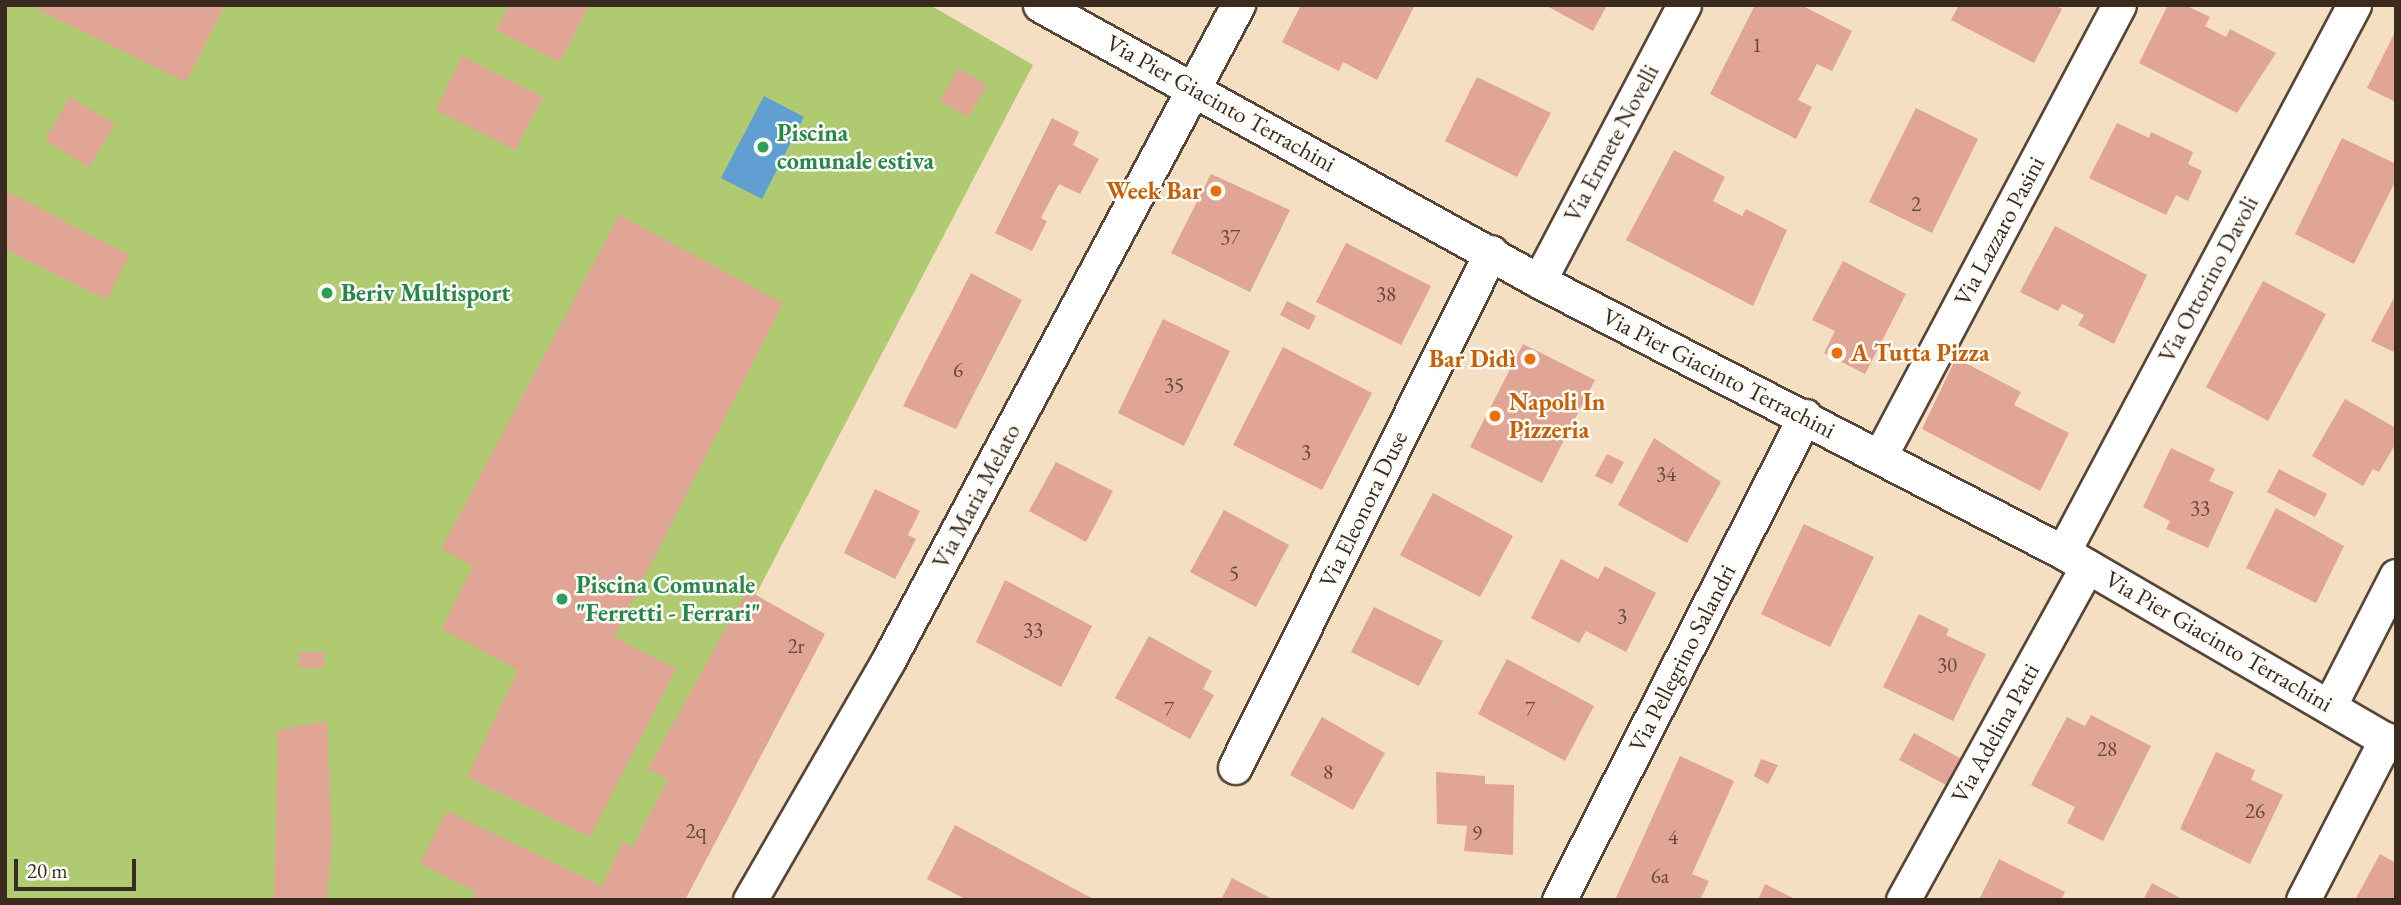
<!DOCTYPE html>
<html>
<head>
<meta charset="utf-8">
<style>
  body { margin:0 }
  #map { position:relative; width:2401px; height:905px; overflow:hidden; background:#f4dfc3; font-family:"EB Garamond",serif }
  div>[style] { position:absolute }
  [style*='--x'] { left:calc(var(--x)*1px); top:calc(var(--y)*1px); width:calc(var(--w)*1px); rotate:calc(var(--a)*1deg) }
  .green>* { inset:0; background:#afca70 }
  .water>* { inset:0; background:#619fd3 }
  .building>* { inset:0; background:#e0a595 }
  .roads { filter:drop-shadow(2px 0 #574537) drop-shadow(-2px 0 #574537) drop-shadow(0 2px #574537) drop-shadow(0 -2px #574537) }
  .minor>* { height:33px; margin:-16.5px; padding:0 16.5px; transform-origin:16.5px; border-radius:16.5px; background:#fff }
  .dots>* { width:19px; height:19px; translate:-50% -50%; box-sizing:border-box; border:4px solid #fdfcf7; border-radius:50% }
  span { translate:-50% -50%; white-space:nowrap; text-align:center; line-height:1.15; -webkit-text-stroke:5px #fdfcf7; paint-order:stroke }
  .number-label { font-size:21px; color:#64493c }
  .number-label span { -webkit-text-stroke-width:0 }
  .street-label { font-size:24px; color:#3b2a1e }
  .leisure-label { font-size:24px; color:#27864d; font-weight:700 }
  .left { translate:0 -50%; text-align:left }
  .food-label { font-size:24px; color:#c56008; font-weight:700 }
  .right { translate:-100% -50%; text-align:right }
  .frame { position:absolute; inset:0; border:7px solid #3b2a1e; pointer-events:none }
  .scale { position:absolute; left:14px; top:859px; width:122px; height:32px; box-sizing:border-box; border:4px solid #3b2a1e; border-top:0; padding-left:9px; font-size:21px; line-height:24px; white-space:nowrap; color:#3b2a1e; -webkit-text-stroke:5px #fdfcf7; paint-order:stroke }
</style>
</head>
<body>
<div id="map">
  <div class="green">
    <div style="clip-path:polygon(5px 5px,930px 5px,1033px 65px,664px 770px,735px 798px,684px 900px,5px 900px)"></div>
  </div>
  <div class="water">
    <div style="clip-path:polygon(764px 96px,804px 117px,762px 199px,721px 178px)"></div>
  </div>
  <div class="building">
    <div style="clip-path:polygon(38px 5px,225px 5px,186px 82px,37px 9px)"></div>
    <div style="clip-path:polygon(509px 5px,589px 5px,560px 62px,496px 30px)"></div>
    <div style="clip-path:polygon(1301px 5px,1415px 5px,1377px 80px,1343px 62px,1339px 71px,1282px 42px)"></div>
    <div style="clip-path:polygon(1545px 5px,1607px 5px,1593px 31px)"></div>
    <div style="clip-path:polygon(1755px 5px,1801px 5px,1852px 31px,1832px 71px,1817px 64px,1798px 100px,1812px 107px,1796px 139px,1710px 94px)"></div>
    <div style="clip-path:polygon(1959px 5px,2054px 5px,2062px 9px,2034px 63px,1951px 20px)"></div>
    <div style="clip-path:polygon(2168px 5px,2185px 5px,2210px 17px,2205px 26px,2226px 37px,2230px 29px,2276px 53px,2237px 113px,2139px 63px)"></div>
    <div style="clip-path:polygon(2396px 30px,2396px 102px,2367px 88px)"></div>
    <div style="clip-path:polygon(462px 56px,543px 97px,515px 150px,436px 110px)"></div>
    <div style="clip-path:polygon(959px 68px,987px 85px,968px 117px,940px 100px)"></div>
    <div style="clip-path:polygon(1477px 77px,1551px 113px,1517px 177px,1445px 141px)"></div>
    <div style="clip-path:polygon(70px 97px,115px 124px,89px 167px,45px 140px)"></div>
    <div style="clip-path:polygon(1916px 108px,1978px 139px,1932px 233px,1869px 202px)"></div>
    <div style="clip-path:polygon(1052px 118px,1079px 132px,1073px 145px,1099px 159px,1080px 194px,1059px 184px,1041px 218px,1047px 221px,1032px 251px,995px 233px)"></div>
    <div style="clip-path:polygon(2117px 123px,2149px 138px,2151px 132px,2193px 152px,2188px 164px,2202px 171px,2188px 201px,2176px 195px,2166px 215px,2089px 178px)"></div>
    <div style="clip-path:polygon(2342px 138px,2396px 164px,2396px 180px,2354px 264px,2295px 234px)"></div>
    <div style="clip-path:polygon(1674px 150px,1725px 177px,1713px 201px,1742px 216px,1746px 209px,1787px 230px,1753px 306px,1626px 240px)"></div>
    <div style="clip-path:polygon(1211px 174px,1290px 210px,1250px 292px,1171px 253px)"></div>
    <div style="clip-path:polygon(5px 190px,129px 255px,107px 300px,5px 249px)"></div>
    <div style="clip-path:polygon(619px 215px,783px 303px,614px 637px,676px 669px,590px 837px,467px 777px,518px 670px,442px 629px,473px 566px,441px 549px)"></div>
    <div style="clip-path:polygon(2055px 226px,2147px 275px,2114px 344px,2078px 325px,2084px 315px,2062px 304px,2058px 311px,2020px 292px)"></div>
    <div style="clip-path:polygon(1346px 243px,1431px 286px,1401px 345px,1316px 302px)"></div>
    <div style="clip-path:polygon(1843px 261px,1906px 294px,1865px 374px,1824px 353px,1835px 331px,1812px 320px)"></div>
    <div style="clip-path:polygon(971px 273px,1022px 300px,956px 429px,903px 406px)"></div>
    <div style="clip-path:polygon(2263px 281px,2326px 314px,2268px 421px,2206px 387px)"></div>
    <div style="clip-path:polygon(2396px 294px,2396px 353px,2371px 341px)"></div>
    <div style="clip-path:polygon(1287px 301px,1316px 316px,1309px 330px,1280px 315px)"></div>
    <div style="clip-path:polygon(1163px 319px,1230px 351px,1184px 446px,1118px 413px)"></div>
    <div style="clip-path:polygon(1523px 344px,1595px 380px,1542px 483px,1470px 447px)"></div>
    <div style="clip-path:polygon(1283px 347px,1372px 393px,1322px 490px,1233px 445px)"></div>
    <div style="clip-path:polygon(1956px 358px,2021px 392px,2014px 405px,2069px 433px,2040px 491px,1922px 429px)"></div>
    <div style="clip-path:polygon(2345px 399px,2396px 428px,2396px 443px,2379px 472px,2373px 469px,2363px 486px,2312px 456px)"></div>
    <div style="clip-path:polygon(1654px 438px,1721px 482px,1687px 543px,1618px 505px)"></div>
    <div style="clip-path:polygon(2171px 448px,2215px 469px,2209px 481px,2234px 492px,2208px 548px,2166px 529px,2170px 521px,2143px 507px)"></div>
    <div style="clip-path:polygon(1607px 454px,1624px 462px,1612px 484px,1595px 476px)"></div>
    <div style="clip-path:polygon(1056px 462px,1113px 491px,1086px 542px,1029px 511px)"></div>
    <div style="clip-path:polygon(2279px 469px,2327px 494px,2315px 517px,2267px 492px)"></div>
    <div style="clip-path:polygon(875px 489px,920px 511px,908px 535px,916px 539px,895px 579px,844px 553px)"></div>
    <div style="clip-path:polygon(1433px 493px,1513px 536px,1480px 597px,1400px 555px)"></div>
    <div style="clip-path:polygon(2276px 508px,2344px 546px,2316px 603px,2246px 568px)"></div>
    <div style="clip-path:polygon(1224px 510px,1289px 545px,1256px 607px,1190px 572px)"></div>
    <div style="clip-path:polygon(1804px 524px,1874px 557px,1830px 647px,1761px 614px)"></div>
    <div style="clip-path:polygon(1561px 559px,1598px 579px,1605px 566px,1656px 593px,1626px 652px,1586px 631px,1579px 643px,1531px 618px)"></div>
    <div style="clip-path:polygon(1005px 580px,1092px 626px,1061px 687px,976px 642px)"></div>
    <div style="clip-path:polygon(747px 590px,825px 634px,685px 900px,472px 900px,476px 892px,420px 863px,447px 811px,602px 886px,623px 842px,633px 847px,668px 779px,648px 769px)"></div>
    <div style="clip-path:polygon(1374px 607px,1443px 641px,1419px 686px,1351px 652px)"></div>
    <div style="clip-path:polygon(1919px 614px,1949px 629px,1946px 635px,1986px 654px,1953px 721px,1883px 687px)"></div>
    <div style="clip-path:polygon(1149px 636px,1212px 671px,1203px 689px,1214px 695px,1190px 739px,1115px 698px)"></div>
    <div style="clip-path:polygon(299px 652px,324px 652px,324px 668px,299px 668px)"></div>
    <div style="clip-path:polygon(1507px 659px,1594px 706px,1565px 761px,1478px 714px)"></div>
    <div style="clip-path:polygon(2091px 715px,2151px 746px,2103px 841px,2067px 823px,2075px 807px,2031px 785px,2067px 717px,2085px 726px)"></div>
    <div style="clip-path:polygon(1322px 717px,1385px 753px,1353px 810px,1290px 775px)"></div>
    <div style="clip-path:polygon(327px 721px,332px 846px,326px 900px,274px 900px,278px 730px)"></div>
    <div style="clip-path:polygon(1914px 733px,1960px 758px,1946px 785px,1899px 760px)"></div>
    <div style="clip-path:polygon(2216px 752px,2255px 770px,2251px 780px,2283px 795px,2250px 864px,2180px 829px)"></div>
    <div style="clip-path:polygon(1680px 756px,1734px 781px,1692px 874px,1709px 881px,1700px 900px,1615px 900px)"></div>
    <div style="clip-path:polygon(1761px 759px,1778px 765px,1768px 784px,1754px 776px)"></div>
    <div style="clip-path:polygon(1436px 772px,1485px 776px,1485px 784px,1514px 785px,1513px 855px,1464px 851px,1467px 826px,1437px 824px)"></div>
    <div style="clip-path:polygon(955px 825px,1095px 900px,967px 900px,927px 879px)"></div>
    <div style="clip-path:polygon(2380px 854px,2396px 863px,2396px 900px,2355px 900px)"></div>
    <div style="clip-path:polygon(1999px 859px,2065px 892px,2061px 900px,1979px 900px)"></div>
    <div style="clip-path:polygon(1232px 878px,1274px 900px,1221px 900px)"></div>
    <div style="clip-path:polygon(2152px 883px,2184px 900px,2143px 900px)"></div>
    <div style="clip-path:polygon(1765px 884px,1797px 900px,1758px 900px)"></div>
  </div>
  <div class="roads">
    <div class="minor">
      <div style="--x:1040;--y:5;--w:570;--a:28.95"></div>
      <div style="--x:1539;--y:281;--w:590;--a:27.35"></div>
      <div style="--x:2063;--y:552;--w:385;--a:30.2"></div>
      <div style="--x:1539;--y:281;--w:312;--a:-62.3"></div>
      <div style="--x:1880;--y:456;--w:510;--a:-62.08"></div>
      <div style="--x:2063;--y:552;--w:620;--a:-61.99"></div>
      <div style="--x:2330;--y:705;--w:145;--a:-62.9"></div>
      <div style="--x:1235;--y:767;--w:575;--a:-63.57"></div>
      <div style="--x:750;--y:900;--w:276;--a:-60"></div>
      <div style="--x:888;--y:661;--w:744;--a:-61.92"></div>
      <div style="--x:1559;--y:900;--w:543;--a:-63.06"></div>
      <div style="--x:1903;--y:900;--w:381;--a:-61.1"></div>
      <div style="--x:2303;--y:900;--w:181;--a:-62.7"></div>
    </div>
  </div>
  <div class="dots">
    <div style="left:763px;top:147px;background:#2e9e5b"></div>
    <div style="left:1216px;top:191px;background:#e8710a"></div>
    <div style="left:327px;top:293px;background:#2e9e5b"></div>
    <div style="left:1837px;top:353px;background:#e8710a"></div>
    <div style="left:1530px;top:359px;background:#e8710a"></div>
    <div style="left:1495px;top:416px;background:#e8710a"></div>
    <div style="left:562px;top:599px;background:#2e9e5b"></div>
  </div>
  <div class="number-label">
    <span style="left:1757px;top:45px">1</span>
    <span style="left:1916px;top:204px">2</span>
    <span style="left:1230px;top:237px">37</span>
    <span style="left:1386px;top:294px">38</span>
    <span style="left:958px;top:370px">6</span>
    <span style="left:1174px;top:385px">35</span>
    <span style="left:1306px;top:452px">3</span>
    <span style="left:1666px;top:474px">34</span>
    <span style="left:2200px;top:508px">33</span>
    <span style="left:1234px;top:573px">5</span>
    <span style="left:1622px;top:616px">3</span>
    <span style="left:1033px;top:630px">33</span>
    <span style="left:796px;top:646px">2r</span>
    <span style="left:1947px;top:665px">30</span>
    <span style="left:1169px;top:709px">7</span>
    <span style="left:1530px;top:709px">7</span>
    <span style="left:2107px;top:749px">28</span>
    <span style="left:1328px;top:772px">8</span>
    <span style="left:2255px;top:811px">26</span>
    <span style="left:696px;top:831px">2q</span>
    <span style="left:1477px;top:833px">9</span>
    <span style="left:1673px;top:837px">4</span>
    <span style="left:1660px;top:876px">6a</span>
  </div>
  <div class="street-label">
    <span style="left:1221px;top:103px;rotate:29deg">Via Pier Giacinto Terrachini</span>
    <span style="left:1611px;top:143px;rotate:-62deg">Via Ermete Novelli</span>
    <span style="left:1999px;top:231px;rotate:-62deg">Via Lazzaro Pasini</span>
    <span style="left:2208px;top:279px;rotate:-62deg">Via Ottorino Davoli</span>
    <span style="left:1719px;top:373px;rotate:27deg">Via Pier Giacinto Terrachini</span>
    <span style="left:976px;top:496px;rotate:-62deg">Via Maria Melato</span>
    <span style="left:1363px;top:509px;rotate:-64deg">Via Eleonora Duse</span>
    <span style="left:2219px;top:641px;rotate:30deg">Via Pier Giacinto Terrachini</span>
    <span style="left:1682px;top:658px;rotate:-63deg">Via Pellegrino Salandri</span>
    <span style="left:1995px;top:733px;rotate:-61deg">Via Adelina Patti</span>
  </div>
  <div class="leisure-label">
    <span class="left" style="left:777px;top:147px">Piscina<br>comunale estiva</span>
    <span class="left" style="left:341px;top:293px">Beriv Multisport</span>
    <span class="left" style="left:576px;top:599px">Piscina Comunale<br>"Ferretti - Ferrari"</span>
  </div>
  <div class="food-label">
    <span class="right" style="left:1202px;top:191px">Week Bar</span>
    <span class="left" style="left:1851px;top:353px">A Tutta Pizza</span>
    <span class="right" style="left:1516px;top:359px">Bar Didì</span>
    <span class="left" style="left:1509px;top:416px">Napoli In<br>Pizzeria</span>
  </div>
  <div class="frame"></div>
  <div class="scale">20 m</div>
</div>
</body>
</html>
